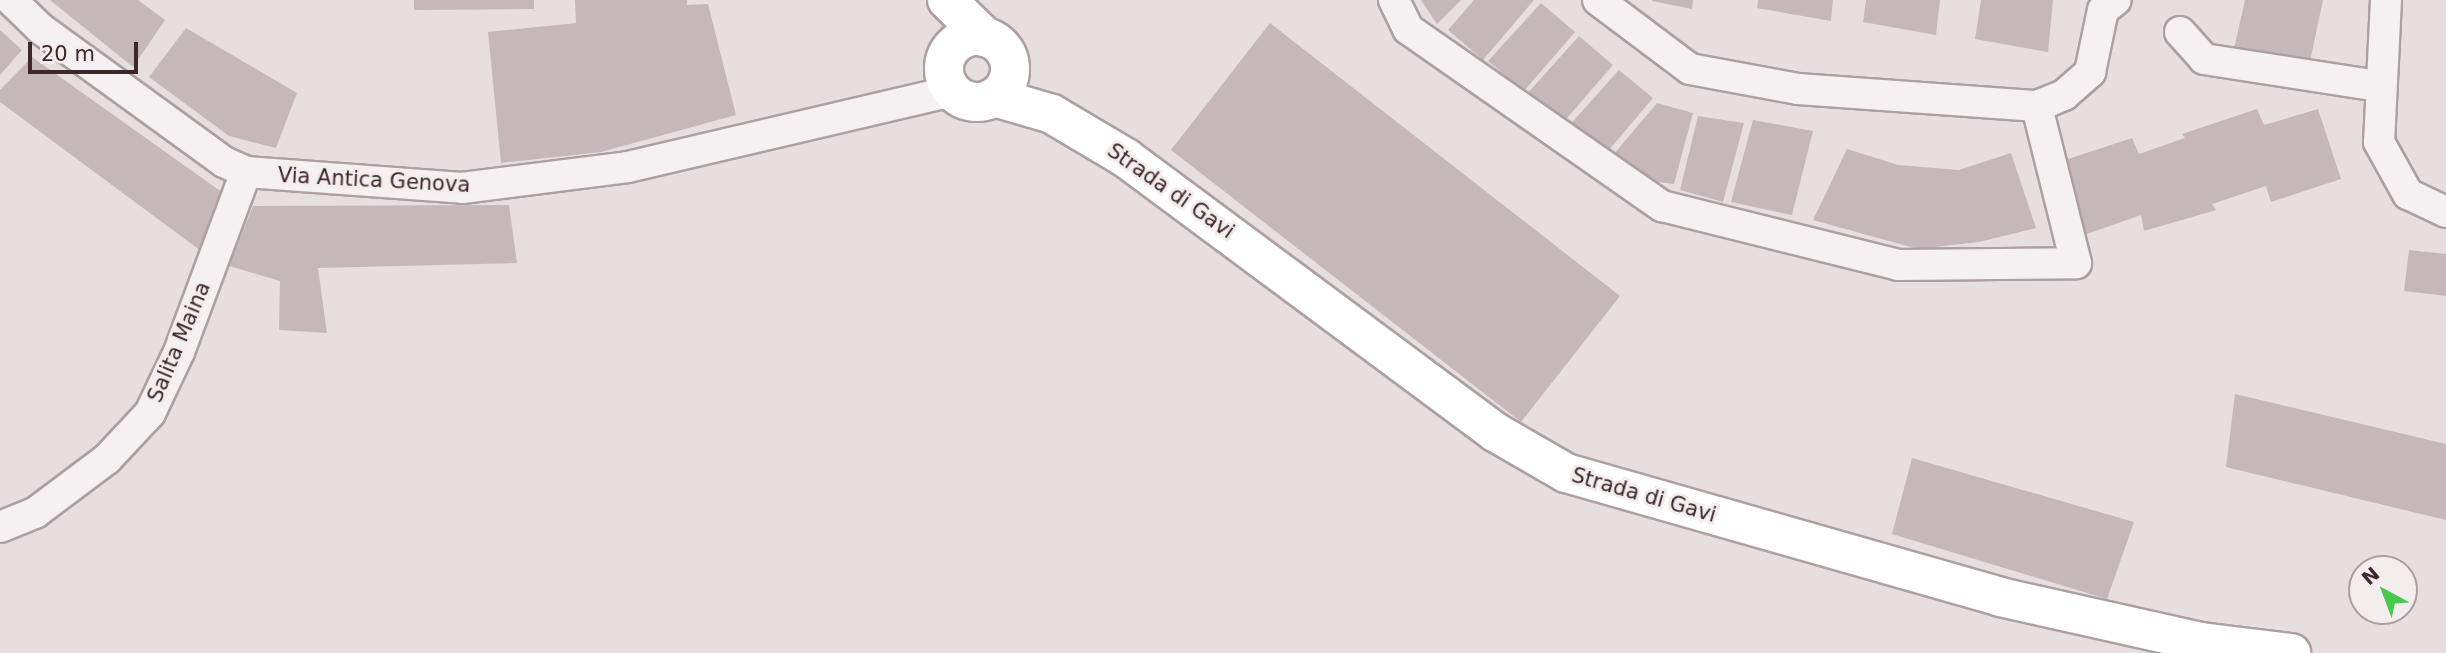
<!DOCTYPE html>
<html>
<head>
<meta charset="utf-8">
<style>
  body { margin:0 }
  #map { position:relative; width:2446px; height:653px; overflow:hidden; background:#e7dedf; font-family:"DejaVu Sans",sans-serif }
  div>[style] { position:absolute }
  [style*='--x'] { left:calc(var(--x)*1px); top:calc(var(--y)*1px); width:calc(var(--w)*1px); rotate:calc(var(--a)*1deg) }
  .building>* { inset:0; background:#c6b8ba }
  .roads { filter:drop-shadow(2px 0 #ada0a2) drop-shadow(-2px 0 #ada0a2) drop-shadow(0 2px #ada0a2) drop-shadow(0 -2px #ada0a2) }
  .street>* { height:30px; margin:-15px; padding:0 15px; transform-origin:15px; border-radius:15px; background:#f5f0f1 }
  .secondary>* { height:38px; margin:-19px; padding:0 19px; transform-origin:19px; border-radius:19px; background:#fff }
  .secondary>.ring { margin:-19px; padding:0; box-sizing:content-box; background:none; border:38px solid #fff; border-radius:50% }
  span { translate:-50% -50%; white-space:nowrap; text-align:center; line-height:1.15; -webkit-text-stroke:6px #f4edee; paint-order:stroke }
  .street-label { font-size:21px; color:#3d272b }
  .north { position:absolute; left:2348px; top:555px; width:70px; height:70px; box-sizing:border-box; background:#f4edee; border:2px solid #ab9ea0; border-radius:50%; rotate:319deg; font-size:19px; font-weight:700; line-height:28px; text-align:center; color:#3d272b }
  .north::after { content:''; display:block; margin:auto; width:24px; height:32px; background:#46c94d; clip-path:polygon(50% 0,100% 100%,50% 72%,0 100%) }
  .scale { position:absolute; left:28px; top:42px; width:110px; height:32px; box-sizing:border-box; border:4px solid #3d272b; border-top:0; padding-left:9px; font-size:21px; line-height:24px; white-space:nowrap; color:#3d272b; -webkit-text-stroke:5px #f4edee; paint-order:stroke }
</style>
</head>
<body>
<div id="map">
  <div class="building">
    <div style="clip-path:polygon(50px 0,138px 0,165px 20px,133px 67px)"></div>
    <div style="clip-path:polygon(414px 0,534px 0,534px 9px,414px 10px)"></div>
    <div style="clip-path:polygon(575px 0,687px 0,687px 5px,708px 4px,736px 115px,601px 152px,501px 163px,488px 32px,576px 23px)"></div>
    <div style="clip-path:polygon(1421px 0,1461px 0,1437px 24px)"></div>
    <div style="clip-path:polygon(1474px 0,1534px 0,1483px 60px,1448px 30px)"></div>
    <div style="clip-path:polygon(1652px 0,1693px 0,1692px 9px,1652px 1px)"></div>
    <div style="clip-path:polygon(1758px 0,1833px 0,1831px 21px,1757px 8px)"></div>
    <div style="clip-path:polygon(1866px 0,1940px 0,1936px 35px,1863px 22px)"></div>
    <div style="clip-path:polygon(1981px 0,2053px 0,2048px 52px,1975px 39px)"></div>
    <div style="clip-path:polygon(2245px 0,2323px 0,2309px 66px,2233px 53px)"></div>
    <div style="clip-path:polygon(1541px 3px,1575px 32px,1524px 91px,1488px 61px)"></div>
    <div style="clip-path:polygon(1270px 23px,1620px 296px,1521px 422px,1171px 150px)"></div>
    <div style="clip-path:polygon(186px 28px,297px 93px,276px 148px,229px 136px,149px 77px)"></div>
    <div style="clip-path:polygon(0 30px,22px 50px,0 75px)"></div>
    <div style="clip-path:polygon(1579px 36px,1613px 65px,1561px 125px,1526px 95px)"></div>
    <div style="clip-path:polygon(32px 57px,223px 193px,201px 251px,0 102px,0 90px)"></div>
    <div style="clip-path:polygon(1619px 70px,1653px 98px,1602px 158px,1566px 129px)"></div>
    <div style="clip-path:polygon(1657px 103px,1693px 113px,1674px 184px,1641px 180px,1613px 155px)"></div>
    <div style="clip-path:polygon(2257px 109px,2264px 125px,2318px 109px,2341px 179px,2271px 202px,2266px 186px,2212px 204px,2216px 210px,2144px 231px,2141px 215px,2081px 236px,2062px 161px,2132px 138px,2139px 154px,2185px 138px,2182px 134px)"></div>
    <div style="clip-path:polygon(1698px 116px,1744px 123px,1723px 202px,1680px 190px)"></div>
    <div style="clip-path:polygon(1753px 120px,1813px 131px,1792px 215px,1731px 202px)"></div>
    <div style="clip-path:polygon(1847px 149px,1898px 165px,1959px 170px,2011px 153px,2036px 228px,1979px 242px,1918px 249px,1813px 220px)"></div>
    <div style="clip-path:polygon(509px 205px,517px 263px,318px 268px,327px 333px,279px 330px,280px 281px,229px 266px,253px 206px)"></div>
    <div style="clip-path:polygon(2409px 250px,2446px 254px,2446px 296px,2404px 291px)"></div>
    <div style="clip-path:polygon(2235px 394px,2446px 444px,2446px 520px,2226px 467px)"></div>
    <div style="clip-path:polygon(1912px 458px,2134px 522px,2107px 599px,1892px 534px)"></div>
  </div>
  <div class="roads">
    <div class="street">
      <div style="--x:11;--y:0;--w:42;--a:44"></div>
      <div style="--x:41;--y:29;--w:226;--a:36"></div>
      <div style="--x:224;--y:162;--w:24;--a:24"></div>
      <div style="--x:246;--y:172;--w:217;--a:4.2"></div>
      <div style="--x:462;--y:188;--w:167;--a:-7.2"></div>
      <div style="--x:628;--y:167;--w:333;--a:-13.2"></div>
      <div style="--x:1394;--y:0;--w:32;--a:64"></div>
      <div style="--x:1408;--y:29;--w:310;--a:34.9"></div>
      <div style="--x:1662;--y:206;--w:243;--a:14"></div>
      <div style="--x:1898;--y:265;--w:178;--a:-0.6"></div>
      <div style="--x:2076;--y:263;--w:162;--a:-104"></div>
      <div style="--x:1598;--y:0;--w:115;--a:36.9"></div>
      <div style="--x:1690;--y:69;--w:110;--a:10.5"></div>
      <div style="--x:1798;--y:89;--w:240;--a:4.1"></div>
      <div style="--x:2037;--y:106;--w:29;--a:-22"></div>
      <div style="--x:2064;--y:95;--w:35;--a:-41"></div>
      <div style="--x:2090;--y:72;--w:63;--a:-78.2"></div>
      <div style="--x:2103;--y:10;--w:16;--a:-38"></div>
      <div style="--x:2386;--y:0;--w:142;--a:92.8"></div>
      <div style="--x:2379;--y:142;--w:60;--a:60.9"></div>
      <div style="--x:2408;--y:194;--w:42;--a:25.3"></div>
      <div style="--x:2180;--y:32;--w:36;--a:48"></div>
      <div style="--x:2204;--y:59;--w:176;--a:8.8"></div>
      <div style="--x:0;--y:527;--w:38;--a:-22"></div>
      <div style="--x:35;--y:513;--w:90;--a:-36.9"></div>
      <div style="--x:107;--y:459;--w:63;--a:-46.9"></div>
      <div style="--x:150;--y:413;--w:68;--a:-64.6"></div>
      <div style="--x:179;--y:352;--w:192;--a:-69.6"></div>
    </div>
    <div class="secondary">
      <div style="--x:947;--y:0;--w:54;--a:44.3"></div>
      <div class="ring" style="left:944px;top:36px;width:28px;height:28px"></div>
      <div style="--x:994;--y:97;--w:60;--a:16.3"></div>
      <div style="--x:1052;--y:114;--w:86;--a:30.7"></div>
      <div style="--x:1126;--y:158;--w:460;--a:36.6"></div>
      <div style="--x:1495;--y:432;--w:82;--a:30"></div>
      <div style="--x:1566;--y:473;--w:451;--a:15.9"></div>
      <div style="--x:2000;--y:597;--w:206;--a:12.6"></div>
      <div style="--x:2201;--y:642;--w:91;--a:7"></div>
    </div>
  </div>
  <div class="street-label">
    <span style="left:374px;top:180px;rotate:3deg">Via Antica Genova</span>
    <span style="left:1171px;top:191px;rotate:35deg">Strada di Gavi</span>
    <span style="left:179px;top:342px;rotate:-67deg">Salita Maina</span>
    <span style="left:1644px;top:495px;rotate:16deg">Strada di Gavi</span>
  </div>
  <div class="north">N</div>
  <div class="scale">20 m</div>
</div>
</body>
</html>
